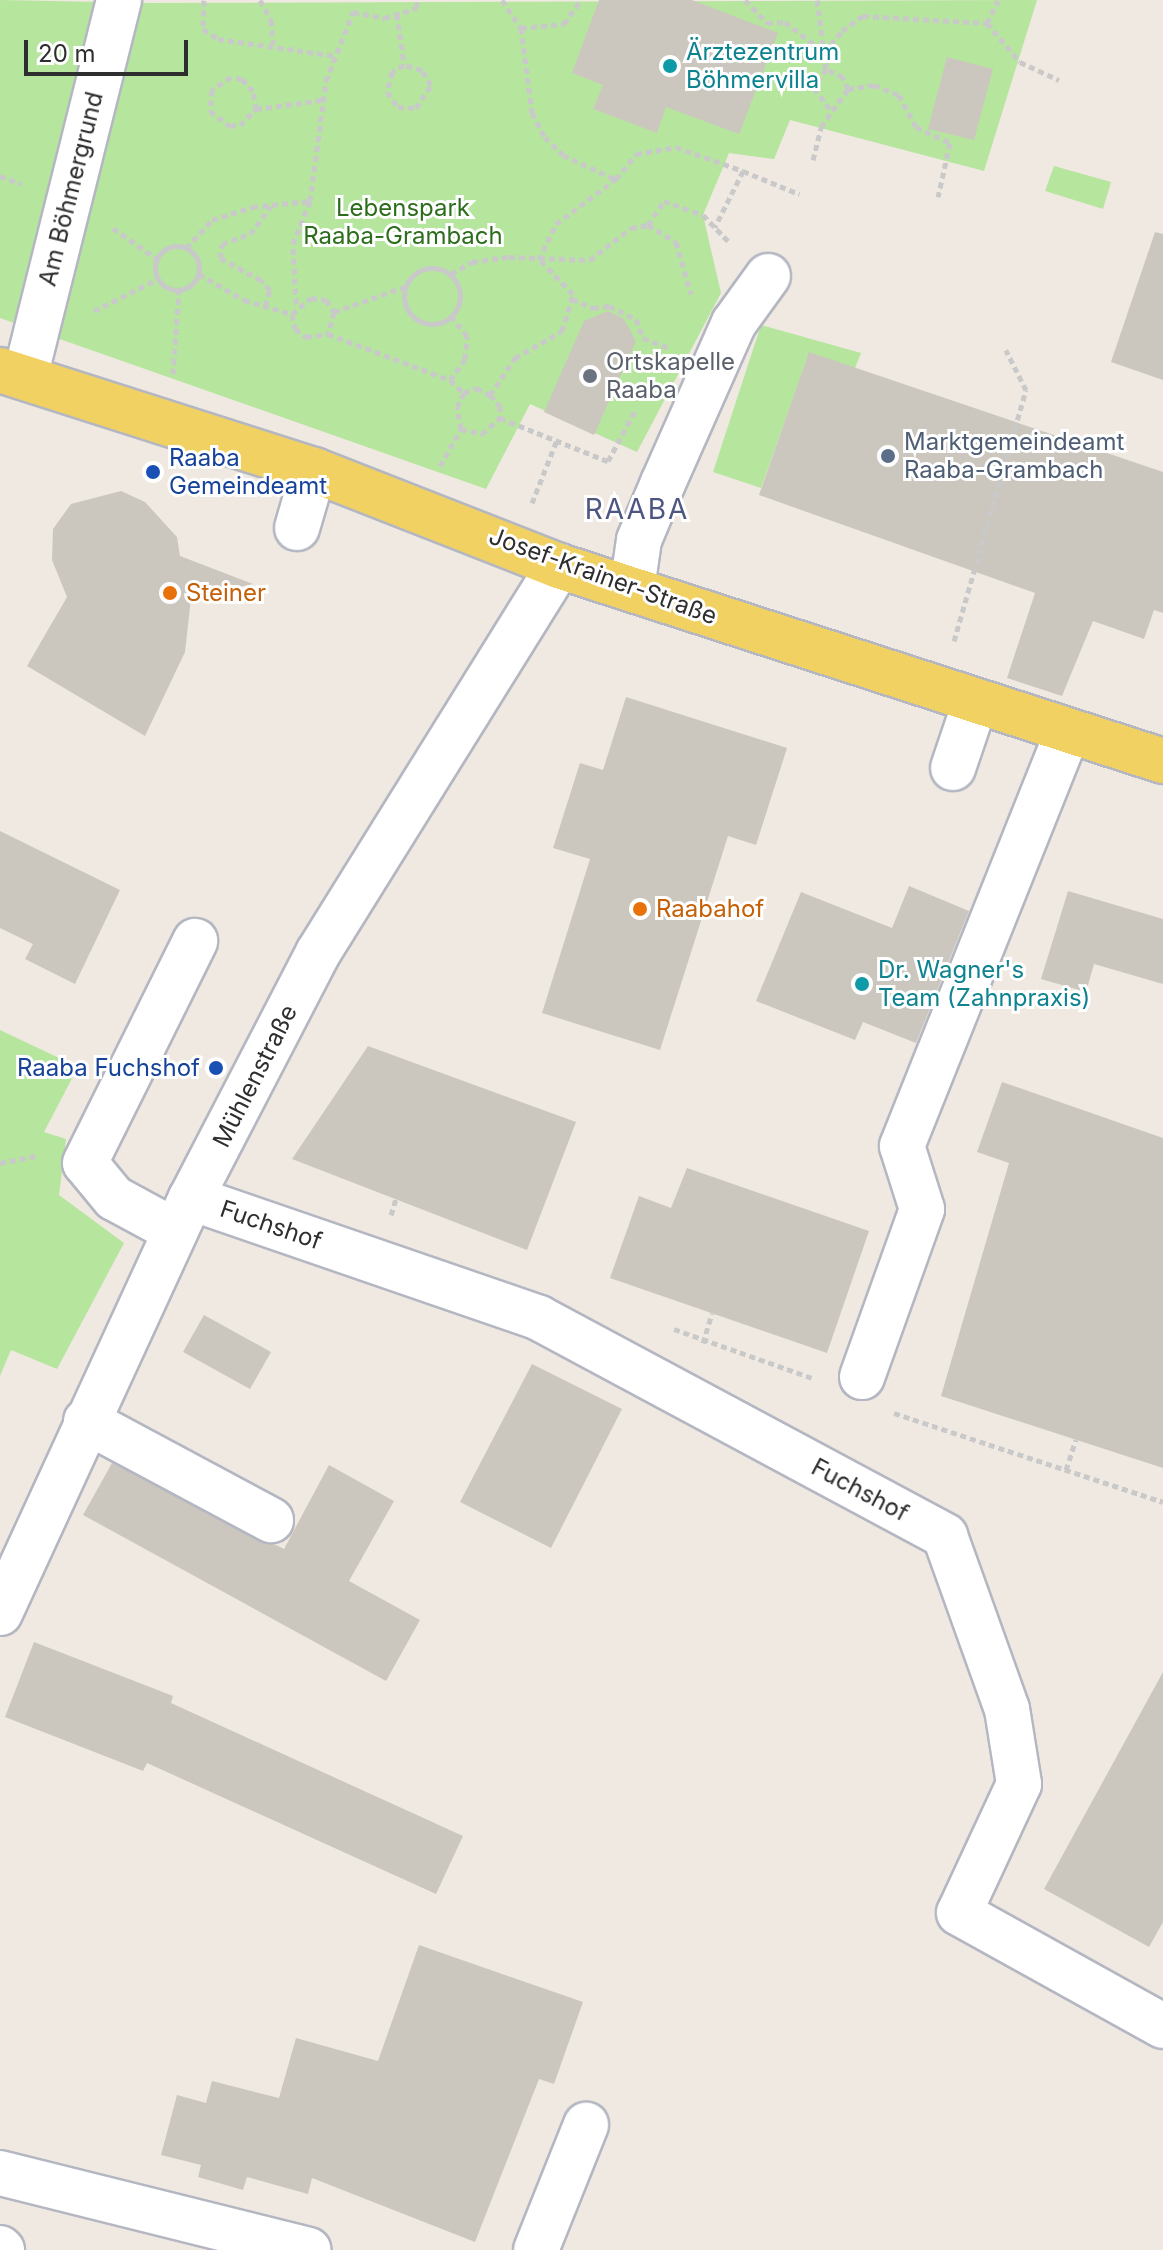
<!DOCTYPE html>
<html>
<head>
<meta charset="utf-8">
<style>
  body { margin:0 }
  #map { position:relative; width:1163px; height:2250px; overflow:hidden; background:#efe9e1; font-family:Inter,sans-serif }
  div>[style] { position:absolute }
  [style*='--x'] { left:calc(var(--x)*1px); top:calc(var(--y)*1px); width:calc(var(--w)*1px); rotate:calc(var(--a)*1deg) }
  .green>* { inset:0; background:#b6e59e }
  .building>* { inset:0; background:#cbc7bf }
  .path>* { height:5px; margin-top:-2.5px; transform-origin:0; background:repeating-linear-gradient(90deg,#c9c9c9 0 6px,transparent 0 10px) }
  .path>.ring { margin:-2.5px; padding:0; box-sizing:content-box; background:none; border:5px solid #c9c9c9; border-radius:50% }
  .roads { filter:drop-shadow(2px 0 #b4b7c1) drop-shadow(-2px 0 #b4b7c1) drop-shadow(0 2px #b4b7c1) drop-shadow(0 -2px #b4b7c1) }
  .minor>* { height:44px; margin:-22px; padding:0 22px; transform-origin:22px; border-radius:22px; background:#fff }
  .major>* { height:44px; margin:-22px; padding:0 22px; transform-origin:22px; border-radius:22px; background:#f2d163 }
  .dots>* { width:22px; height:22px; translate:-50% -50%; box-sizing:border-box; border:4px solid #fff; border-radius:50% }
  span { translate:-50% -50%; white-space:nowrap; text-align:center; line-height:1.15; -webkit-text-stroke:6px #fff; paint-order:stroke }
  .culture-label { font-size:24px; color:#0d838f }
  .left { translate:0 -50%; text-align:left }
  .street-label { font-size:24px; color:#2e2e2e }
  .park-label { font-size:24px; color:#2c6e1b }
  .worship-label { font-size:24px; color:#5b616d }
  .service-label { font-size:24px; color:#4e5e75 }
  .transit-label { font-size:24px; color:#164399 }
  .right { translate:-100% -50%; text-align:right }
  .food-label { font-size:24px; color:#c56008 }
  .quarter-label { font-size:28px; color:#4d5680; letter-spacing:2px }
  .scale { position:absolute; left:24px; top:40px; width:164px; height:36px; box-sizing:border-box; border:4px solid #2e2e2e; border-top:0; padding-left:10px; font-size:24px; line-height:28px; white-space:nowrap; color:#2e2e2e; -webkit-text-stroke:6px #fff; paint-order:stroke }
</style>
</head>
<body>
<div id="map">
  <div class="green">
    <div style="clip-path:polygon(0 0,150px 3px,1037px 0,984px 171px,790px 120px,774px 159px,729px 153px,703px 215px,721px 293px,637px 452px,530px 404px,486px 489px,0 318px)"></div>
    <div style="clip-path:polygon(1054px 166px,1111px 182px,1103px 209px,1045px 191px)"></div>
    <div style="clip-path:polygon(761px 325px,861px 353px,853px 373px,807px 359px,761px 488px,713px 472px)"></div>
    <div style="clip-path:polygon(0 1030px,78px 1067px,44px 1132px,66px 1139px,59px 1195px,124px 1243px,57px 1369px,11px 1350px,0 1376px)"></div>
  </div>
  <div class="building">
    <div style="clip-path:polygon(599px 0,692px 0,778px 33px,739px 134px,666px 107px,657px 133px,593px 109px,603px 85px,572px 73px)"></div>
    <div style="clip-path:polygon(947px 57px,993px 69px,974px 140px,928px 129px)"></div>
    <div style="clip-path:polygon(1155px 232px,1163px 234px,1163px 380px,1111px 362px)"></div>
    <div style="clip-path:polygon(608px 311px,624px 319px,636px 341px,594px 435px,544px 412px,584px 321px)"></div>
    <div style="clip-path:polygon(809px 352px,1163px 472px,1163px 613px,1154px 610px,1144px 639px,1093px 621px,1062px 696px,1007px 678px,1035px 593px,759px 495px)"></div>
    <div style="clip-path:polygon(121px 491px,145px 502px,177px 537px,180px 556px,253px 584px,191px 598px,185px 652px,145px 736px,27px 666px,67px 597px,52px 560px,53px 529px,71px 504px)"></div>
    <div style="clip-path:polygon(626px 697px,787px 748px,756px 845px,728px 836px,660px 1050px,542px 1013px,590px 859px,553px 848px,580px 763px,603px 770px)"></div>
    <div style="clip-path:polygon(0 831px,120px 890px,75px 984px,25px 959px,33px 944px,0 928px)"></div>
    <div style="clip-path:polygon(909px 886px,969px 911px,916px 1043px,863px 1022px,855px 1040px,756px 1001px,801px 892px,892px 928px)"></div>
    <div style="clip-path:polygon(1068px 891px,1163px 919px,1163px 984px,1094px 964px,1086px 992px,1041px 979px)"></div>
    <div style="clip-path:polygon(368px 1046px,576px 1122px,527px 1250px,292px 1159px)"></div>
    <div style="clip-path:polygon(1002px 1082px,1163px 1138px,1163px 1468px,941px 1396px,1009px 1163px,977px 1152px)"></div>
    <div style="clip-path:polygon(687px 1168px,869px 1231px,827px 1353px,610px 1278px,639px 1196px,671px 1208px)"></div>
    <div style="clip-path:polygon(204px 1315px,271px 1352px,250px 1389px,183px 1352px)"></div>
    <div style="clip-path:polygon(532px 1364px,622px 1409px,551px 1548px,460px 1502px)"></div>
    <div style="clip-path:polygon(112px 1463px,284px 1549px,329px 1465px,394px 1501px,349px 1581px,420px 1620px,386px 1681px,83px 1515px)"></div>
    <div style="clip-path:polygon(34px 1642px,173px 1696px,171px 1703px,463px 1836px,436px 1894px,147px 1763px,143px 1771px,5px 1717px)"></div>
    <div style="clip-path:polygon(1163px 1672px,1163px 1922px,1149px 1947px,1044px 1889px)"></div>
    <div style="clip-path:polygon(419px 1945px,583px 2002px,554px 2084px,539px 2079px,475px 2242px,312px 2178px,308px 2194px,247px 2177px,243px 2190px,198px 2177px,201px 2165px,161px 2155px,177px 2095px,206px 2103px,212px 2081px,279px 2098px,296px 2038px,378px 2061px)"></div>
  </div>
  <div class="path">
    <div style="--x:204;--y:0;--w:29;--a:92"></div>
    <div style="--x:203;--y:29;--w:18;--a:34"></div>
    <div style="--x:218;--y:39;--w:119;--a:8.2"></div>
    <div style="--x:260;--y:0;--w:23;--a:61"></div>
    <div style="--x:271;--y:20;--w:24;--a:85"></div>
    <div style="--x:502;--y:0;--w:34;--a:56"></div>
    <div style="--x:521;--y:28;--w:86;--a:82.6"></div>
    <div style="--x:532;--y:113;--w:27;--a:62"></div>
    <div style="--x:545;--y:137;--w:25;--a:45"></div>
    <div style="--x:563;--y:155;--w:57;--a:24.8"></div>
    <div style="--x:745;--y:0;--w:32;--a:46"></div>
    <div style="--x:767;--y:23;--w:18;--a:-3"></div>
    <div style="--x:785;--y:22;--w:49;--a:37.6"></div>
    <div style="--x:817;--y:0;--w:51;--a:82.2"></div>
    <div style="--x:397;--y:14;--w:51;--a:82.2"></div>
    <div style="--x:404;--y:65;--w:14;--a:150"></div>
    <div style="--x:392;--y:72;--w:21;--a:104"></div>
    <div style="--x:387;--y:92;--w:19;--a:54"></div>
    <div style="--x:398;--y:107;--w:18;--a:3"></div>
    <div style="--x:416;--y:108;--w:27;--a:-57"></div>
    <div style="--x:431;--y:85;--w:17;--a:-121"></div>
    <div style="--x:422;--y:70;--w:19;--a:-164"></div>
    <div style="--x:987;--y:23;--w:51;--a:49.8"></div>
    <div style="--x:1020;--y:62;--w:43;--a:24.8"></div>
    <div style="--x:521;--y:28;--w:43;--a:-5.3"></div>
    <div style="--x:564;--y:24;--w:29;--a:-55"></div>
    <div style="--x:826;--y:69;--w:22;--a:122"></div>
    <div style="--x:814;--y:88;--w:26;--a:53"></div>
    <div style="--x:848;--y:89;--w:26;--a:-9"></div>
    <div style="--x:874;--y:85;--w:27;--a:22"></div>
    <div style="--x:899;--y:95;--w:36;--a:62"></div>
    <div style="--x:916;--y:127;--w:38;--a:25"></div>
    <div style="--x:950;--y:143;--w:55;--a:102.5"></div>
    <div style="--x:256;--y:109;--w:18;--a:-99"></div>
    <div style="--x:253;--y:91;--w:16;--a:-133"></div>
    <div style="--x:242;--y:79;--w:11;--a:-170"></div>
    <div style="--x:231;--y:77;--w:23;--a:146"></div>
    <div style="--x:212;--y:90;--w:21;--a:95"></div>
    <div style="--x:210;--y:111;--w:25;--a:37"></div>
    <div style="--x:230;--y:126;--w:10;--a:-6"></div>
    <div style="--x:240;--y:125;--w:23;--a:-45"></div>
    <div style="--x:256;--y:109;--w:67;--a:-7.8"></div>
    <div style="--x:813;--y:160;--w:34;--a:-76"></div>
    <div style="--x:821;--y:127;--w:47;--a:-54.6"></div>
    <div style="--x:848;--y:89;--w:13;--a:-113"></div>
    <div style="--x:843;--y:77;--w:19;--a:-155"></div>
    <div style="--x:826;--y:69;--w:17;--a:-97"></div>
    <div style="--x:824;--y:52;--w:28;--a:-49"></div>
    <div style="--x:842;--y:31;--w:26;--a:-36"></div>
    <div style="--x:863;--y:16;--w:124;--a:3.2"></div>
    <div style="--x:987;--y:23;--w:25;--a:-64"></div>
    <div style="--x:743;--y:171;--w:61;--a:22.3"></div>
    <div style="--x:0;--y:176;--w:23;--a:20"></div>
    <div style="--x:648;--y:225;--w:29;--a:-56"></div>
    <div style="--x:664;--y:201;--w:41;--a:19.7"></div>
    <div style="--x:703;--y:215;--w:40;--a:46"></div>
    <div style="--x:113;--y:228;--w:54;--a:35.2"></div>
    <div class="ring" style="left:155px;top:246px;width:39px;height:39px"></div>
    <div style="--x:186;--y:248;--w:38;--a:-47"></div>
    <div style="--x:212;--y:220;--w:42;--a:-18"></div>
    <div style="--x:252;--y:207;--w:58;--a:-5.9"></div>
    <div style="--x:310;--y:201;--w:121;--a:-82.4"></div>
    <div style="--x:326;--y:81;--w:74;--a:-68.6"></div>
    <div style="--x:353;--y:12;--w:32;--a:11"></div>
    <div style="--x:384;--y:18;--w:34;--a:-17"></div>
    <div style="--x:416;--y:8;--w:8;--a:-76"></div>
    <div style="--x:539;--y:260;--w:40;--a:-65"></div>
    <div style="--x:556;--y:224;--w:75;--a:-36.9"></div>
    <div style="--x:616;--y:179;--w:32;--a:-51"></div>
    <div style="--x:636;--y:154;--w:41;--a:-9.9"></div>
    <div style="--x:676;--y:147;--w:71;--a:19.7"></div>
    <div style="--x:743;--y:171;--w:63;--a:116.6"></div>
    <div class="ring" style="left:404px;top:268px;width:51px;height:51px"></div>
    <div style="--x:199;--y:274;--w:52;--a:30"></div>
    <div style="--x:244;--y:300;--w:50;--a:16.3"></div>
    <div style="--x:451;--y:274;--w:24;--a:-30"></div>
    <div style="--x:472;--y:262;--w:37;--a:-8"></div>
    <div style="--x:509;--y:257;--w:81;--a:2.1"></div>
    <div style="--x:590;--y:260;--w:52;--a:-38"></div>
    <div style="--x:631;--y:228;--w:17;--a:-10"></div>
    <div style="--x:648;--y:225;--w:33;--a:31"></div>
    <div style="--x:676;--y:242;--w:54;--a:73.9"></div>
    <div style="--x:572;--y:299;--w:23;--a:23"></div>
    <div style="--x:593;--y:308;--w:16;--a:-7"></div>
    <div style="--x:609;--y:306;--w:30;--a:26"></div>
    <div style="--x:636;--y:319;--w:20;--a:70"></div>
    <div style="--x:643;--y:338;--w:28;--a:21"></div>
    <div style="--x:296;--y:304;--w:60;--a:-92.9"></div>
    <div style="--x:293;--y:244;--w:46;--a:-68.4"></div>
    <div style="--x:265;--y:306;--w:17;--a:-73"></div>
    <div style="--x:270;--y:290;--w:13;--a:-132"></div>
    <div style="--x:261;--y:280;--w:47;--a:-151.8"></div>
    <div style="--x:220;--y:258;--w:14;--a:-82"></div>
    <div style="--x:222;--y:244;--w:30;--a:-20"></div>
    <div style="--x:250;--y:234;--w:35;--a:-53"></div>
    <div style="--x:94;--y:311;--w:72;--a:-26.6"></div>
    <div style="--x:334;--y:312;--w:74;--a:-19.7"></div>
    <div style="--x:292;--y:314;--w:25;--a:-40"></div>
    <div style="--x:311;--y:298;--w:15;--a:8"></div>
    <div style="--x:326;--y:300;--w:14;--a:56"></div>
    <div style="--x:334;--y:312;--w:23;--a:105"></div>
    <div style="--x:292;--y:314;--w:15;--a:79"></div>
    <div style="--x:295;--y:329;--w:14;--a:36"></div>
    <div style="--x:306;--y:337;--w:22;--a:-8"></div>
    <div style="--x:328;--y:334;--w:130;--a:20.7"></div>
    <div style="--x:450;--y:380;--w:19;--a:43"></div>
    <div style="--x:464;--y:393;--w:13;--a:-23"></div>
    <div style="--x:476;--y:388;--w:16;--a:27"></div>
    <div style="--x:490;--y:395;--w:45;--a:-56"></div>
    <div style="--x:515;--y:358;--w:54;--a:-29.9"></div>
    <div style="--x:562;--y:331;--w:39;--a:-73"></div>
    <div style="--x:573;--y:294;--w:47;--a:-134.1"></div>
    <div style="--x:173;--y:374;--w:83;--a:-85.9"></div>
    <div style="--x:450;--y:380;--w:26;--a:-54"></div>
    <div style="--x:465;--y:359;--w:23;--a:-85"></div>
    <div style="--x:467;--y:336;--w:23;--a:-128"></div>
    <div style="--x:490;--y:395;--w:15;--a:48"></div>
    <div style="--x:500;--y:406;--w:12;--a:90"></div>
    <div style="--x:500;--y:418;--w:118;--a:21.8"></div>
    <div style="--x:461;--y:429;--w:22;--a:13"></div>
    <div style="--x:482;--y:434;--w:24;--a:-42"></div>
    <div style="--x:608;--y:461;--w:57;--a:-61.6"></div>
    <div style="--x:440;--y:466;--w:43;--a:-60.4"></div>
    <div style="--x:461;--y:429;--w:22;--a:-100"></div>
    <div style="--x:457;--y:407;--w:16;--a:-63"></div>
    <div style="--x:532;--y:503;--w:68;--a:-68.4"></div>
    <div style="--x:954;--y:641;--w:261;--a:-74"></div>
    <div style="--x:1026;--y:390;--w:45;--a:-116.6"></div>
    <div style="--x:0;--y:1163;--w:38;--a:-11"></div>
    <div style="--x:391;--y:1215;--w:17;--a:-73"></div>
    <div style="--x:674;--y:1329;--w:146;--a:19.5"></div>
    <div style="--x:703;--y:1343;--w:31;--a:-73"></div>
    <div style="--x:894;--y:1413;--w:283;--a:18.3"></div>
    <div style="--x:1066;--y:1470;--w:32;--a:-72"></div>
  </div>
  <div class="roads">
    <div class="minor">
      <div style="--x:25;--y:377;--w:389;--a:-76"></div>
      <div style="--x:297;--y:528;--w:60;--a:-73.7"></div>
      <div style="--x:632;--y:589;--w:49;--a:-81.9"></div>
      <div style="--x:639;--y:540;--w:62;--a:-67.2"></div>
      <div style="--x:663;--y:483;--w:175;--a:-66.1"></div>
      <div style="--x:734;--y:323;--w:58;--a:-54.1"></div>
      <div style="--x:953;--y:768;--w:69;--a:-71.3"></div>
      <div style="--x:191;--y:1198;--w:368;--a:19"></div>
      <div style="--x:539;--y:1318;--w:461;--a:28.2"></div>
      <div style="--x:945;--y:1536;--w:184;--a:70.3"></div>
      <div style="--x:1007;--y:1709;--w:76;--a:80.9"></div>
      <div style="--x:1019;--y:1784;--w:142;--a:114.9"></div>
      <div style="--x:959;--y:1913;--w:233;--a:29"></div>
      <div style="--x:175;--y:1231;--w:69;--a:-151.6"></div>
      <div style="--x:114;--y:1198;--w:45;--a:-129.6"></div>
      <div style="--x:85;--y:1163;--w:248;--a:-63.6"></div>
      <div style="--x:862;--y:1377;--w:178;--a:-70.3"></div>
      <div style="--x:922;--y:1209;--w:66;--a:-107.6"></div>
      <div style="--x:902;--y:1146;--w:446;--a:-68.2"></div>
      <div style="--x:86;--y:1421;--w:210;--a:28.2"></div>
      <div style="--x:0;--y:1613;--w:457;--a:-65.3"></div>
      <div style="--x:191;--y:1198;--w:276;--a:-62.6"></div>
      <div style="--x:318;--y:953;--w:456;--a:-58.1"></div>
      <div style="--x:0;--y:2173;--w:318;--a:14"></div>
      <div style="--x:0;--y:2248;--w:3;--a:45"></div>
      <div style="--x:536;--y:2250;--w:135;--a:-68.2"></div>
    </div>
    <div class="major">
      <div style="--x:0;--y:370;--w:330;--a:17.7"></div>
      <div style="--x:314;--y:470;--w:263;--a:21.4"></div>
      <div style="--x:559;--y:566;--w:635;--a:17.89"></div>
    </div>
  </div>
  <div class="dots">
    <div style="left:670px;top:66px;background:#0f9aa8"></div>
    <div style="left:590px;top:376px;background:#6b7280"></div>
    <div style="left:888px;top:456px;background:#5c6f8a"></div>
    <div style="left:153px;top:472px;background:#1a4fb4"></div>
    <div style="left:170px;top:593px;background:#e8710a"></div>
    <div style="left:640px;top:909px;background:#e8710a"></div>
    <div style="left:862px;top:984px;background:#0f9aa8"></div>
    <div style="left:216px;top:1068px;background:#1a4fb4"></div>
  </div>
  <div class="culture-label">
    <span class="left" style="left:686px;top:66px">Ärztezentrum<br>Böhmervilla</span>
    <span class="left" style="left:878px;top:984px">Dr. Wagner's<br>Team (Zahnpraxis)</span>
  </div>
  <div class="street-label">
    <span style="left:71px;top:189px;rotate:-76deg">Am Böhmergrund</span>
    <span style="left:603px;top:576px;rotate:20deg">Josef-Krainer-Straße</span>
    <span style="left:255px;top:1076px;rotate:-63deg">Mühlenstraße</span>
    <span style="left:271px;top:1225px;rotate:19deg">Fuchshof</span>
    <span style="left:860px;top:1490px;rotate:28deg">Fuchshof</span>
  </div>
  <div class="park-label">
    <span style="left:403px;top:222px">Lebenspark<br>Raaba-Grambach</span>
  </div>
  <div class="worship-label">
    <span class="left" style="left:606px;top:376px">Ortskapelle<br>Raaba</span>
  </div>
  <div class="service-label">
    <span class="left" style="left:904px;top:456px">Marktgemeindeamt<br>Raaba-Grambach</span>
  </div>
  <div class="transit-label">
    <span class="left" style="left:169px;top:472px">Raaba<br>Gemeindeamt</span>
    <span class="right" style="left:200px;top:1068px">Raaba Fuchshof</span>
  </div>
  <div class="food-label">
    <span class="left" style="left:186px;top:593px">Steiner</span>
    <span class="left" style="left:656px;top:909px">Raabahof</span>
  </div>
  <div class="quarter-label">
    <span style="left:637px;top:509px">RAABA</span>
  </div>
  <div class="scale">20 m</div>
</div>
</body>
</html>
